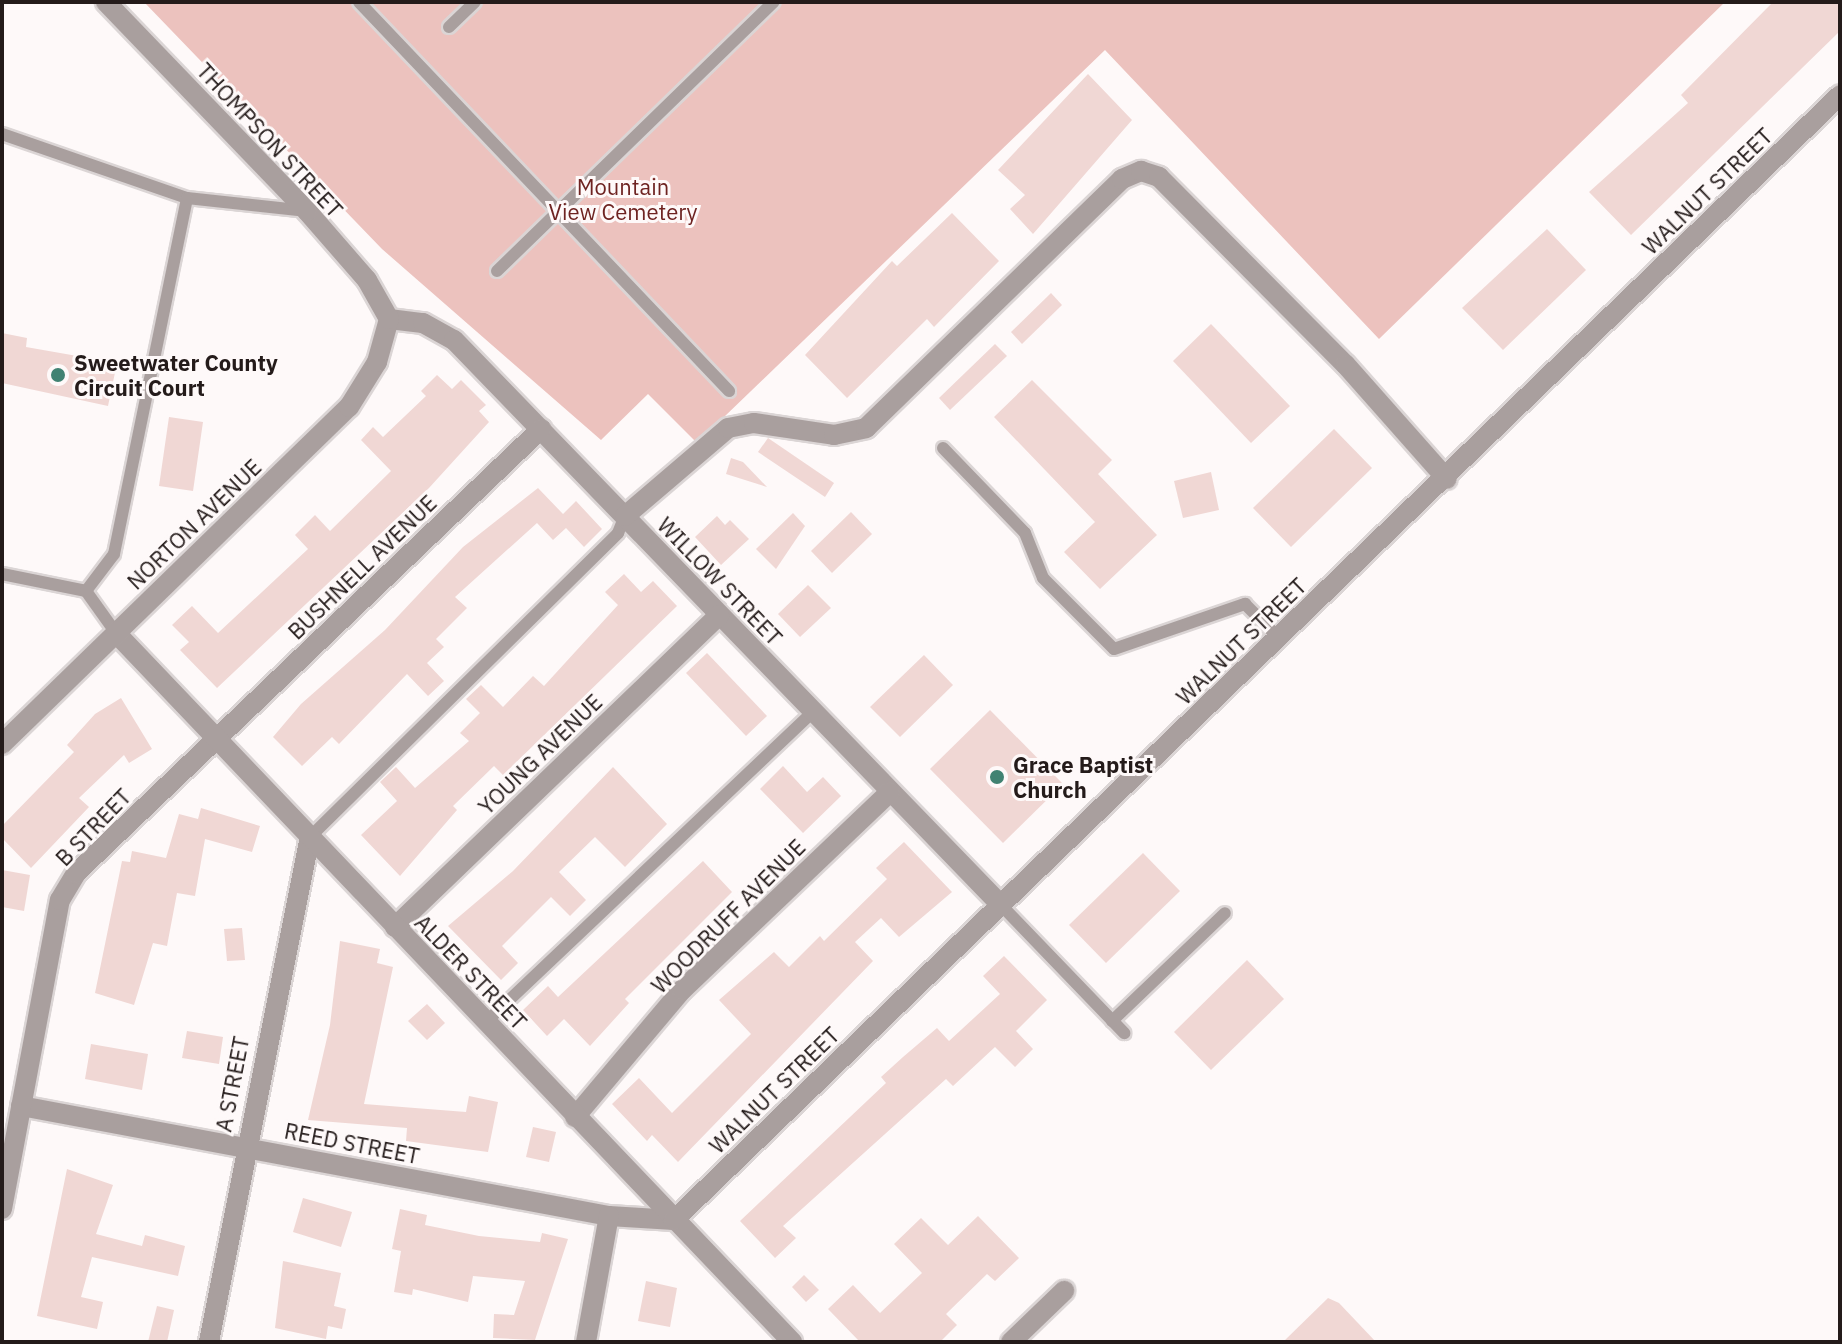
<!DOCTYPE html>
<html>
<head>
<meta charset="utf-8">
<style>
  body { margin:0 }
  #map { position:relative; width:1842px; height:1344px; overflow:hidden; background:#fef9f9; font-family:"IBM Plex Sans",sans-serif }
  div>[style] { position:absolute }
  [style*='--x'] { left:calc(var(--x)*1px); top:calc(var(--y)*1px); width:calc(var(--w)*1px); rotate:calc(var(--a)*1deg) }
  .green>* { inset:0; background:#ecc2be }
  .building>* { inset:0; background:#f0d7d4 }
  .roads { filter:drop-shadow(2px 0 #dbd5d5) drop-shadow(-2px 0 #dbd5d5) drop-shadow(0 2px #dbd5d5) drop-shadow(0 -2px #dbd5d5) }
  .service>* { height:12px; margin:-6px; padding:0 6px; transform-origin:6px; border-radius:6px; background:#a99f9e }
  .minor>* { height:20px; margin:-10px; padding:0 10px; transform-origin:10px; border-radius:10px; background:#a99f9e }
  .tertiary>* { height:20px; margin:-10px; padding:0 10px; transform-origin:10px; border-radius:10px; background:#a99f9e }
  .dots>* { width:22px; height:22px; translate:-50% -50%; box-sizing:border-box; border:4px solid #fef9f9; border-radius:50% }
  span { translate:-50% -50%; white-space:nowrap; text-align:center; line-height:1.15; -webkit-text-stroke:6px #fef9f9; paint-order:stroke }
  .street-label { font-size:22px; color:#241b1a }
  .park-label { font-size:22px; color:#6e2321 }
  .poi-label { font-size:22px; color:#241b1a; font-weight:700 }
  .left { translate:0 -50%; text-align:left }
  .frame { position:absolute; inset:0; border:4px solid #241b1a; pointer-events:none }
</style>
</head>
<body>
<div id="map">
  <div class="green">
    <div style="clip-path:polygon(144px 2px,1725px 2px,1379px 339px,1105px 50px,697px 443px,648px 394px,601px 440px,382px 249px)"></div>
  </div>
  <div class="building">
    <div style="clip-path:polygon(1773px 2px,1840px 2px,1840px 31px,1631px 235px,1589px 192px,1688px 103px,1681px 95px)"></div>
    <div style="clip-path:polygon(1088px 74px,1132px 120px,1033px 234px,1010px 209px,1025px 195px,998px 170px)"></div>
    <div style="clip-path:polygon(952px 213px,999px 261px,934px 327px,927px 319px,847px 398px,805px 355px,892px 261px,897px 266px)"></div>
    <div style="clip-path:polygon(1547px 229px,1586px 270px,1503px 350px,1462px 308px)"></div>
    <div style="clip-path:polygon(1051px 293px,1062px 305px,1022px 344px,1011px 332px)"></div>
    <div style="clip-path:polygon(1211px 324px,1290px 406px,1251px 443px,1173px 361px)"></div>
    <div style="clip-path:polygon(2px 333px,27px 338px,26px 347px,117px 363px,108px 406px,2px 383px)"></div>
    <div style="clip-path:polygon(995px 344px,1007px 356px,950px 410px,939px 398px)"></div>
    <div style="clip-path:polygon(437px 375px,452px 389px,461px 380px,486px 405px,479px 411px,489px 422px,429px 488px,217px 688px,180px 650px,189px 642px,172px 625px,192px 606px,218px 633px,308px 549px,295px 535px,315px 515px,330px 531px,391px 471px,361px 440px,373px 427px,383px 437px,426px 396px,421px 391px)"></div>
    <div style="clip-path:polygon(1032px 380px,1112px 460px,1098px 474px,1157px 535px,1100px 589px,1064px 552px,1095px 522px,994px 417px)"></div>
    <div style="clip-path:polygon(169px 417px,203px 422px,193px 491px,159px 486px)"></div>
    <div style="clip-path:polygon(1334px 429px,1372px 468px,1291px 547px,1253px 508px)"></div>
    <div style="clip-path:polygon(768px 438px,834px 483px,825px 497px,758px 452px)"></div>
    <div style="clip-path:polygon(731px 458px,743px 462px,767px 487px,726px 474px)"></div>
    <div style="clip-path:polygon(1211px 472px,1219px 510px,1183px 518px,1174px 481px)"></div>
    <div style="clip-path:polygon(538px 488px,563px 514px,576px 501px,602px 529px,584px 547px,566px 528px,553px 540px,537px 523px,455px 597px,467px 608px,436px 639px,444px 647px,427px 663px,444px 681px,428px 696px,407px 674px,339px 744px,332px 737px,302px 766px,273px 737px,301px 704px,385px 630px,463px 547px)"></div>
    <div style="clip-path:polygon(851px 512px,872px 534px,832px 573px,811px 551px)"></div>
    <div style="clip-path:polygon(793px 513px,805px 526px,776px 569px,756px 549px)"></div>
    <div style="clip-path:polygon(717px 516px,725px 525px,730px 520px,749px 539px,721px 565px,695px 537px)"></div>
    <div style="clip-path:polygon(624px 574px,641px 592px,653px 581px,677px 606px,503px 775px,494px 766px,453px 806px,457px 810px,400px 876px,361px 835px,397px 801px,380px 782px,396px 767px,415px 788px,469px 741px,460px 733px,480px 713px,466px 699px,481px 685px,503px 707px,533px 676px,544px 686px,618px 605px,605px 592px)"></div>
    <div style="clip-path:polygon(808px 585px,831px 608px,800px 637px,778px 614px)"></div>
    <div style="clip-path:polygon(707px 653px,767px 716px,746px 736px,686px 673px)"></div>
    <div style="clip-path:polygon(924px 655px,953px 685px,900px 737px,870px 707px)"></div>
    <div style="clip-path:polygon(121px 698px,152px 749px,129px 763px,124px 755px,79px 798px,89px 807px,31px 868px,2px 838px,2px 826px,74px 752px,67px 745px,95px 714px)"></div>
    <div style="clip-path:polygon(990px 710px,1063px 784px,1003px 843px,930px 769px)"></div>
    <div style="clip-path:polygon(783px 766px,807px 792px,823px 777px,841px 796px,803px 833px,760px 789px)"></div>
    <div style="clip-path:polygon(613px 767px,667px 824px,625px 867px,595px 837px,559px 872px,586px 900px,570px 916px,551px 897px,502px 946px,518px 963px,501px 980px,448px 926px,513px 871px)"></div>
    <div style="clip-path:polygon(201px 808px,260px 826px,252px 852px,205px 839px,195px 896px,177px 893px,167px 946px,153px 943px,134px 1005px,95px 993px,122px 861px,130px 862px,132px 851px,166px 858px,179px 814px,198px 819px)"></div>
    <div style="clip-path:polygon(904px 842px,952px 892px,899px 937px,881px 918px,855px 942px,873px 961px,678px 1162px,652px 1135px,647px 1141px,612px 1104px,639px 1078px,672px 1113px,751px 1034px,719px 1000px,774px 952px,789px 967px,820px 936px,824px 941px,887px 879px,876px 868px)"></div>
    <div style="clip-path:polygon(1143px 853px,1180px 891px,1106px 963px,1069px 925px)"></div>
    <div style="clip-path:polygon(703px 861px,732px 892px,625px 999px,629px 1003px,590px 1046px,564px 1019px,547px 1036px,523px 1010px,548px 986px,558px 997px)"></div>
    <div style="clip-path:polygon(2px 870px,30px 875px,24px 911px,2px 907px)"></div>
    <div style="clip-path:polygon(242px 928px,245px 960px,227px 961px,224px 929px)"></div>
    <div style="clip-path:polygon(340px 941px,380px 949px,377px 963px,393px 967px,364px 1104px,466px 1112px,469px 1096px,498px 1102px,488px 1152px,406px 1141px,407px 1128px,308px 1120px,330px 1025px)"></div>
    <div style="clip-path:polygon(1004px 956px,1047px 1000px,1016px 1031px,1033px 1049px,1015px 1067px,995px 1047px,953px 1086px,946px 1079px,783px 1226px,796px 1238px,775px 1258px,740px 1221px,886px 1083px,881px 1077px,903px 1057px,937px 1028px,949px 1041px,1000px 994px,983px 976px)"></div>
    <div style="clip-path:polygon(1247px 960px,1284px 999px,1211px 1070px,1174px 1032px)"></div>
    <div style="clip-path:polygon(427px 1004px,445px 1023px,427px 1040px,408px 1021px)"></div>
    <div style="clip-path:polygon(187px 1031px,223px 1037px,219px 1064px,182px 1058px)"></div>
    <div style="clip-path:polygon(91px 1044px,148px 1054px,142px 1090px,85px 1079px)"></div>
    <div style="clip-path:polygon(533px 1127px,556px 1132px,549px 1162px,526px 1157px)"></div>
    <div style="clip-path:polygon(67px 1169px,113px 1185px,96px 1234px,142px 1246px,145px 1235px,185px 1246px,178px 1276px,92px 1257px,81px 1297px,103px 1302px,97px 1329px,37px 1316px)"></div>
    <div style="clip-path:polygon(303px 1198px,352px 1212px,341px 1247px,293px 1232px)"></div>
    <div style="clip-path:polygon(400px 1209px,427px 1215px,425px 1225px,479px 1236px,540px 1242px,542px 1233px,568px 1239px,535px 1340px,493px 1338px,494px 1314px,514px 1315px,525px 1281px,473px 1276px,468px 1302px,413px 1289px,412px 1295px,394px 1292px,401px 1251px,392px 1249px)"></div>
    <div style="clip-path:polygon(978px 1216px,1019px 1258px,995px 1281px,987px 1274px,946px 1314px,957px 1325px,940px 1342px,860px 1342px,828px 1309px,853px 1285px,880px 1313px,922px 1273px,894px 1244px,921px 1218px,948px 1245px)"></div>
    <div style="clip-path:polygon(283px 1261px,341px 1273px,334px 1306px,346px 1309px,342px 1329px,328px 1326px,326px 1339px,275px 1328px)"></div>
    <div style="clip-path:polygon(804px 1275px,819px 1290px,806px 1302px,792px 1287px)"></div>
    <div style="clip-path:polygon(646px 1281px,677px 1288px,670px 1327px,638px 1321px)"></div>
    <div style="clip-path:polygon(1328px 1298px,1339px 1303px,1376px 1342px,1283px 1342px)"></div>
    <div style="clip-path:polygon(157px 1306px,174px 1310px,167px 1342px,148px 1342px)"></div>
  </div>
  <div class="roads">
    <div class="service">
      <div style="--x:359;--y:2;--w:537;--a:46.43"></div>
      <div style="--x:449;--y:27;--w:36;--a:-44"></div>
      <div style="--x:2;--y:134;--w:196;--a:19.1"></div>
      <div style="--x:187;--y:198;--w:121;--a:6.2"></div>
      <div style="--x:497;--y:271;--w:386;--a:-44.2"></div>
      <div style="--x:943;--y:448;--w:118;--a:46"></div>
      <div style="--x:1025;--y:533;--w:48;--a:68.2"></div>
      <div style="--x:1043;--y:578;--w:100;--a:45"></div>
      <div style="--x:1114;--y:649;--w:139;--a:-19"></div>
      <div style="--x:1245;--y:604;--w:48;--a:45"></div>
      <div style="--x:2;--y:574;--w:86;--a:11.4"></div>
      <div style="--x:116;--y:633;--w:52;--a:-125.5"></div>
      <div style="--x:86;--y:591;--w:46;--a:-52.9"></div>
      <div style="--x:114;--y:554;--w:363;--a:-78.4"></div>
      <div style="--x:310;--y:837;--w:433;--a:-44.6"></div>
      <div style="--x:618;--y:533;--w:18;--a:-68"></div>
      <div style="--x:1001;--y:905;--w:178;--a:46.1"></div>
      <div style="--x:1112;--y:1021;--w:156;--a:-43.7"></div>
      <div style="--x:486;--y:1022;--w:451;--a:-43.5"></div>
    </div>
    <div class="minor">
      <div style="--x:389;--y:319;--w:34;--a:7"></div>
      <div style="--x:423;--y:323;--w:35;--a:29"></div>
      <div style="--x:454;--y:340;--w:786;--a:45.93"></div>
      <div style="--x:625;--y:516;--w:135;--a:-40.5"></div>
      <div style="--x:728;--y:428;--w:26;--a:-11"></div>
      <div style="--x:754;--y:423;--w:81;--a:8.5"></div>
      <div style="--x:834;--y:435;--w:33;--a:-12"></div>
      <div style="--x:866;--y:428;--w:357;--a:-44.2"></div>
      <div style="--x:1122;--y:179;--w:21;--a:-23"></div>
      <div style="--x:1141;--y:171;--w:19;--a:18"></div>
      <div style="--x:1159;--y:177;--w:265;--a:45.2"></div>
      <div style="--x:1346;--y:365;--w:152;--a:48.5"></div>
      <div style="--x:395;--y:927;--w:450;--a:-43.9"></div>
      <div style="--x:21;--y:1106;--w:598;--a:10.6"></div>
      <div style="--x:609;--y:1216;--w:65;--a:3.5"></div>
      <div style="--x:575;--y:1117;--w:166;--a:-49.9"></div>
      <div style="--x:682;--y:990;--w:287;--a:-43.6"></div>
      <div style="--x:2;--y:1209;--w:314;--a:-79.4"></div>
      <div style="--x:60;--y:900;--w:31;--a:-59"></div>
      <div style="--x:76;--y:873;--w:643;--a:-43.68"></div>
      <div style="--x:209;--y:1342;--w:515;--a:-78.69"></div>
      <div style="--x:586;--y:1342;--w:128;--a:-79.7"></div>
      <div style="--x:1011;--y:1342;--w:74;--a:-43.9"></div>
    </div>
    <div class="tertiary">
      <div style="--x:116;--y:633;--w:980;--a:46.36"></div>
      <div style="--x:2;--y:744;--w:484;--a:-44.2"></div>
      <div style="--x:349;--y:407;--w:53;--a:-58.1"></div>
      <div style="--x:377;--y:362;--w:45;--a:-74.4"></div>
      <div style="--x:389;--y:319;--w:45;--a:-119.4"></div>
      <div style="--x:367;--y:280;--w:91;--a:-131"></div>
      <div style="--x:307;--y:211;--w:290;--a:-133.9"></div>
      <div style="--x:674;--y:1220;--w:1620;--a:-43.97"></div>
    </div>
  </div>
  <div class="dots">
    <div style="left:58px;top:375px;background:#418272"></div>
    <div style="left:997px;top:777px;background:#418272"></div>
  </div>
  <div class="street-label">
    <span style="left:270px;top:140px;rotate:47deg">THOMPSON STREET</span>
    <span style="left:1707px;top:191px;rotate:-44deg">WALNUT STREET</span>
    <span style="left:194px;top:524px;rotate:-44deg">NORTON AVENUE</span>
    <span style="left:362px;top:567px;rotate:-44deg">BUSHNELL AVENUE</span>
    <span style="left:720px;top:581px;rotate:46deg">WILLOW STREET</span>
    <span style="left:1241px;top:641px;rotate:-44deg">WALNUT STREET</span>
    <span style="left:540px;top:754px;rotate:-44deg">YOUNG AVENUE</span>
    <span style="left:93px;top:827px;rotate:-46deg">B STREET</span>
    <span style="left:728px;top:916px;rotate:-45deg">WOODRUFF AVENUE</span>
    <span style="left:471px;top:972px;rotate:46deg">ALDER STREET</span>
    <span style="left:232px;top:1084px;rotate:-79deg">A STREET</span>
    <span style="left:774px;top:1090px;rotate:-44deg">WALNUT STREET</span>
    <span style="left:352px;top:1143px;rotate:11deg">REED STREET</span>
  </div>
  <div class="park-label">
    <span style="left:623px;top:199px">Mountain<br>View Cemetery</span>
  </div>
  <div class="poi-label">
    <span class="left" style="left:74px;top:375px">Sweetwater County<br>Circuit Court</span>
    <span class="left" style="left:1013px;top:777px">Grace Baptist<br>Church</span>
  </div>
  <div class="frame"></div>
</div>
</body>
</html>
